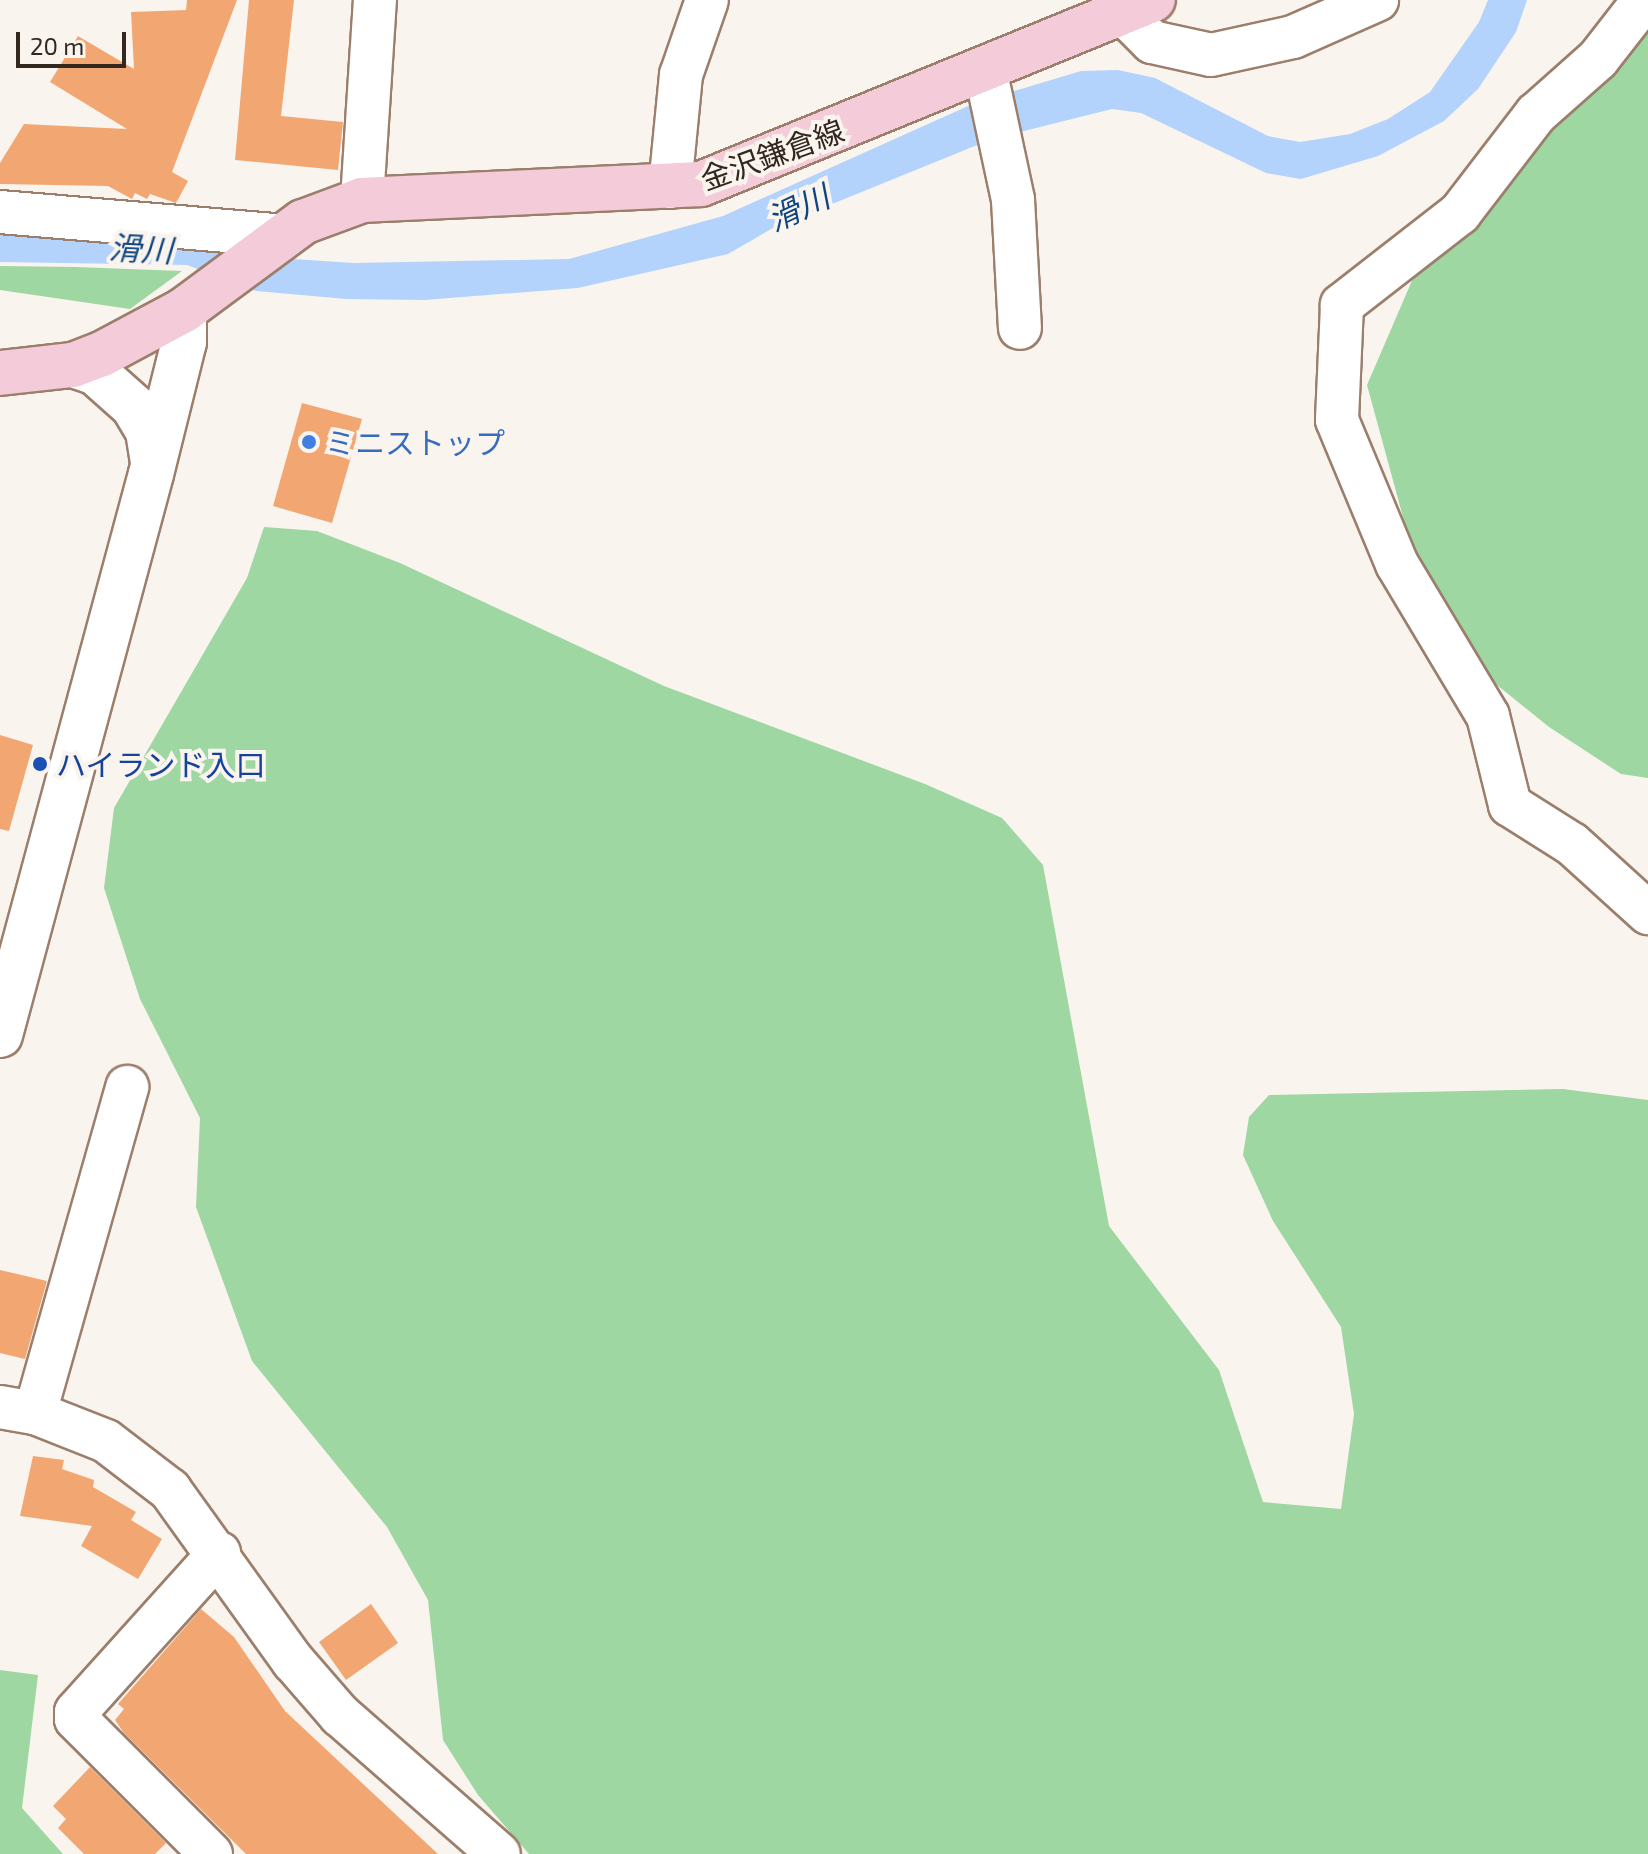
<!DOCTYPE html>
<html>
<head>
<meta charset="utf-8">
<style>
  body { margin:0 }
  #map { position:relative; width:1648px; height:1854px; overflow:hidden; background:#faf4ef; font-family:"Exo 2","Noto Sans JP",sans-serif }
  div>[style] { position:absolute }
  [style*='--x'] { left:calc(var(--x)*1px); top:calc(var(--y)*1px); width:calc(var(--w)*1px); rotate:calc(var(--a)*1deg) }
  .green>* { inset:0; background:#9ed7a1 }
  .water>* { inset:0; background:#b3d3fc }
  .building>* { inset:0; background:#f2a773 }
  .roads { filter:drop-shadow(2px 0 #9b7f6c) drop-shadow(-2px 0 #9b7f6c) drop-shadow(0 2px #9b7f6c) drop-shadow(0 -2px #9b7f6c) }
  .minor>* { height:42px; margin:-21px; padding:0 21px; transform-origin:21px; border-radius:21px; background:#fff }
  .tertiary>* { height:44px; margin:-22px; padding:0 22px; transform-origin:22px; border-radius:22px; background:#fff }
  .secondary>* { height:44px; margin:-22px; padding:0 22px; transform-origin:22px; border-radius:22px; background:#f4cbd8 }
  .dots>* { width:22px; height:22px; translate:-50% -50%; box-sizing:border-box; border:4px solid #faf4ef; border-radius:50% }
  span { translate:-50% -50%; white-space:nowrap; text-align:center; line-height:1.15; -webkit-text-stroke:8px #faf4ef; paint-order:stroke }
  .street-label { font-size:30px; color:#332820 }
  .shop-label { font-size:30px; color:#366cbe }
  .left { translate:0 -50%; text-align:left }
  .transit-label { font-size:30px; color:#164399 }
  .water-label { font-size:32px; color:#0f4580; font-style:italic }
  .scale { position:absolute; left:16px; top:32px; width:110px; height:36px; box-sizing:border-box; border:4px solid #332820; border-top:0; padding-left:10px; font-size:24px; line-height:28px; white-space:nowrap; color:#332820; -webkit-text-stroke:6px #faf4ef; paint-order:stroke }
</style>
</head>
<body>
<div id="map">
  <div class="green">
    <div style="clip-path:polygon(1648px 33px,1648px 778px,1621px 774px,1549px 727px,1476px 668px,1409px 539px,1367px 385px,1417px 269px)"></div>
    <div style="clip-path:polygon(0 266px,76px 267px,182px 271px,130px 309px,0 290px)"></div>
    <div style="clip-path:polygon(264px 527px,317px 531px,400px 563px,664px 686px,925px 784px,1002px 818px,1043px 865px,1109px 1226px,1219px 1370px,1263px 1502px,1341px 1509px,1354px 1414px,1341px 1327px,1273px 1221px,1243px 1155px,1249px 1117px,1269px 1095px,1563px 1089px,1648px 1100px,1648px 1854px,529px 1854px,478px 1795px,443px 1740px,428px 1600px,387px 1527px,252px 1361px,196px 1207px,200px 1118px,140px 999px,104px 888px,114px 808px,247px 578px)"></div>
    <div style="clip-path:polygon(0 1670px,38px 1675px,22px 1808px,63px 1854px,0 1854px)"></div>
  </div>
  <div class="water">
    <div style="clip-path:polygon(1488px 0,1527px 0,1516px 32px,1478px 89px,1444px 121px,1378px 156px,1301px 179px,1266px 173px,1141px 113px,1112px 109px,992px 139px,773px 228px,728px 254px,578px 288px,424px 300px,347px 299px,256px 291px,187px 265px,0 262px,0 228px,221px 239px,293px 259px,354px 263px,569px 259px,723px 216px,977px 102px,1081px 71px,1118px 70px,1155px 78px,1268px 136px,1300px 142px,1350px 134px,1388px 119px,1430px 92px,1479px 22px)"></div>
  </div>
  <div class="building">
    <div style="clip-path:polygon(187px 0,237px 0,172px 172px,188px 181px,176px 203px,150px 194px,147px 199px,135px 193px,132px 199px,108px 186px,0 184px,0 163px,24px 124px,127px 129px,50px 82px,78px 36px,134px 69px,131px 12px,186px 10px)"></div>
    <div style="clip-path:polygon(249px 0,294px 0,281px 116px,343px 122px,338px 170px,235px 160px)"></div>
    <div style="clip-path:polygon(302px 403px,362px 419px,332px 523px,273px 506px)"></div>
    <div style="clip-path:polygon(0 735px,33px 745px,9px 831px,0 829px)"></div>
    <div style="clip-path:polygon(0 1270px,47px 1281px,25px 1359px,0 1353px)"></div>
    <div style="clip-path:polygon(33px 1456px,64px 1460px,62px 1469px,94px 1480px,93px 1487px,136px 1512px,131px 1520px,162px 1539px,138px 1579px,81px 1546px,92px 1526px,20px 1516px)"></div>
    <div style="clip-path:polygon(371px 1604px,398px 1643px,346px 1680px,319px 1642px)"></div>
    <div style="clip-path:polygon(201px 1609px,234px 1637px,285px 1711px,438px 1854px,246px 1854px,124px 1733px,115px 1720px,124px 1709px,118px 1704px)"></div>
    <div style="clip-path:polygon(90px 1767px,166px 1843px,155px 1854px,84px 1854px,58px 1828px,66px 1819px,53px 1806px)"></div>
  </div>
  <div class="roads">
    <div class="minor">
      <div style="--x:1644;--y:0;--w:75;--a:127.9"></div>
      <div style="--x:1598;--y:59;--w:83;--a:138.4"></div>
      <div style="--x:1536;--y:114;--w:125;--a:127.5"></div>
      <div style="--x:1460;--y:213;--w:150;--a:142.1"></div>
      <div style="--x:1342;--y:305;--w:115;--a:92.5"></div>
      <div style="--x:1337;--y:420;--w:156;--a:67.4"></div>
      <div style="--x:1397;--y:564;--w:177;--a:59.1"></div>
      <div style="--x:1488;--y:716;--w:92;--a:76.1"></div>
      <div style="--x:1510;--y:805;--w:73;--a:32.2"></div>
      <div style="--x:1572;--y:844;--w:103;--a:42.2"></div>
      <div style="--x:1123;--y:13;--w:41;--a:45"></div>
      <div style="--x:1152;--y:42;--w:60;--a:12.4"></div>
      <div style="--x:1211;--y:55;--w:84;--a:-12.4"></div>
      <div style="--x:1293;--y:37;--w:92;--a:-23.8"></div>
      <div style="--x:985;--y:69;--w:134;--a:77.9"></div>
      <div style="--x:1013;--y:200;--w:128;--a:86.9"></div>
      <div style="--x:670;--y:187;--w:113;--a:-84.4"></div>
      <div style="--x:681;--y:75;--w:79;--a:-70.9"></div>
      <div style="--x:362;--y:200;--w:200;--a:-86.3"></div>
      <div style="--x:0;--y:212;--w:284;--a:4.8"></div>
      <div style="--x:0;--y:1407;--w:36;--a:10"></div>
      <div style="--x:35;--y:1413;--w:76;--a:21.5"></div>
      <div style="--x:106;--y:1441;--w:81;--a:37.4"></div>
      <div style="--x:170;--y:1490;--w:211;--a:54.3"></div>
      <div style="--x:293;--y:1661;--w:72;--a:49"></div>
      <div style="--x:340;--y:1715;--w:211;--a:41.2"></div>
      <div style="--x:35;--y:1413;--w:339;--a:-74.2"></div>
      <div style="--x:211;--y:1854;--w:191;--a:-135"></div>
      <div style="--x:76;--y:1719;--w:7;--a:-90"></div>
      <div style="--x:76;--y:1712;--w:214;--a:-48"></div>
    </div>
    <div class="tertiary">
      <div style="--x:73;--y:365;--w:24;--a:19"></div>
      <div style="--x:96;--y:373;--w:50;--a:41.7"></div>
      <div style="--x:133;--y:406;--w:29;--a:59"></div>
      <div style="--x:148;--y:431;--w:32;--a:81"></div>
      <div style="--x:0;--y:1035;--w:581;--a:-74.94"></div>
      <div style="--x:151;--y:474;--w:136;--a:-76"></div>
      <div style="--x:184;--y:342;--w:32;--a:-90"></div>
    </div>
    <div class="secondary">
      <div style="--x:0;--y:373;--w:73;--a:-6.3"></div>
      <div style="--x:73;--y:365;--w:31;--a:-21"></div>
      <div style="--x:102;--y:354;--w:93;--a:-28.2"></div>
      <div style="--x:184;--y:310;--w:148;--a:-36.5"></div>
      <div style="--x:303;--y:222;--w:63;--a:-20.4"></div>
      <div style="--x:362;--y:200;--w:339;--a:-2.7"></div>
      <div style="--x:701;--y:184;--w:488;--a:-22.2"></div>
    </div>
  </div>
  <div class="dots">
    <div style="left:309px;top:442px;background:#3f7fe0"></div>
    <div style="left:40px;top:764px;background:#1a4fb4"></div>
  </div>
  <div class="street-label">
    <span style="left:772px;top:154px;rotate:-20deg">金沢鎌倉線</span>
  </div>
  <div class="shop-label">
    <span class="left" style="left:325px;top:442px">ミニストップ</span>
  </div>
  <div class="transit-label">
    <span class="left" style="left:56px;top:764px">ハイランド入口</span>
  </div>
  <div class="water-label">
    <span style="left:798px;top:207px;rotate:-25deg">滑川</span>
    <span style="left:141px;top:248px;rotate:3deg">滑川</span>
  </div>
  <div class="scale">20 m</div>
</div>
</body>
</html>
